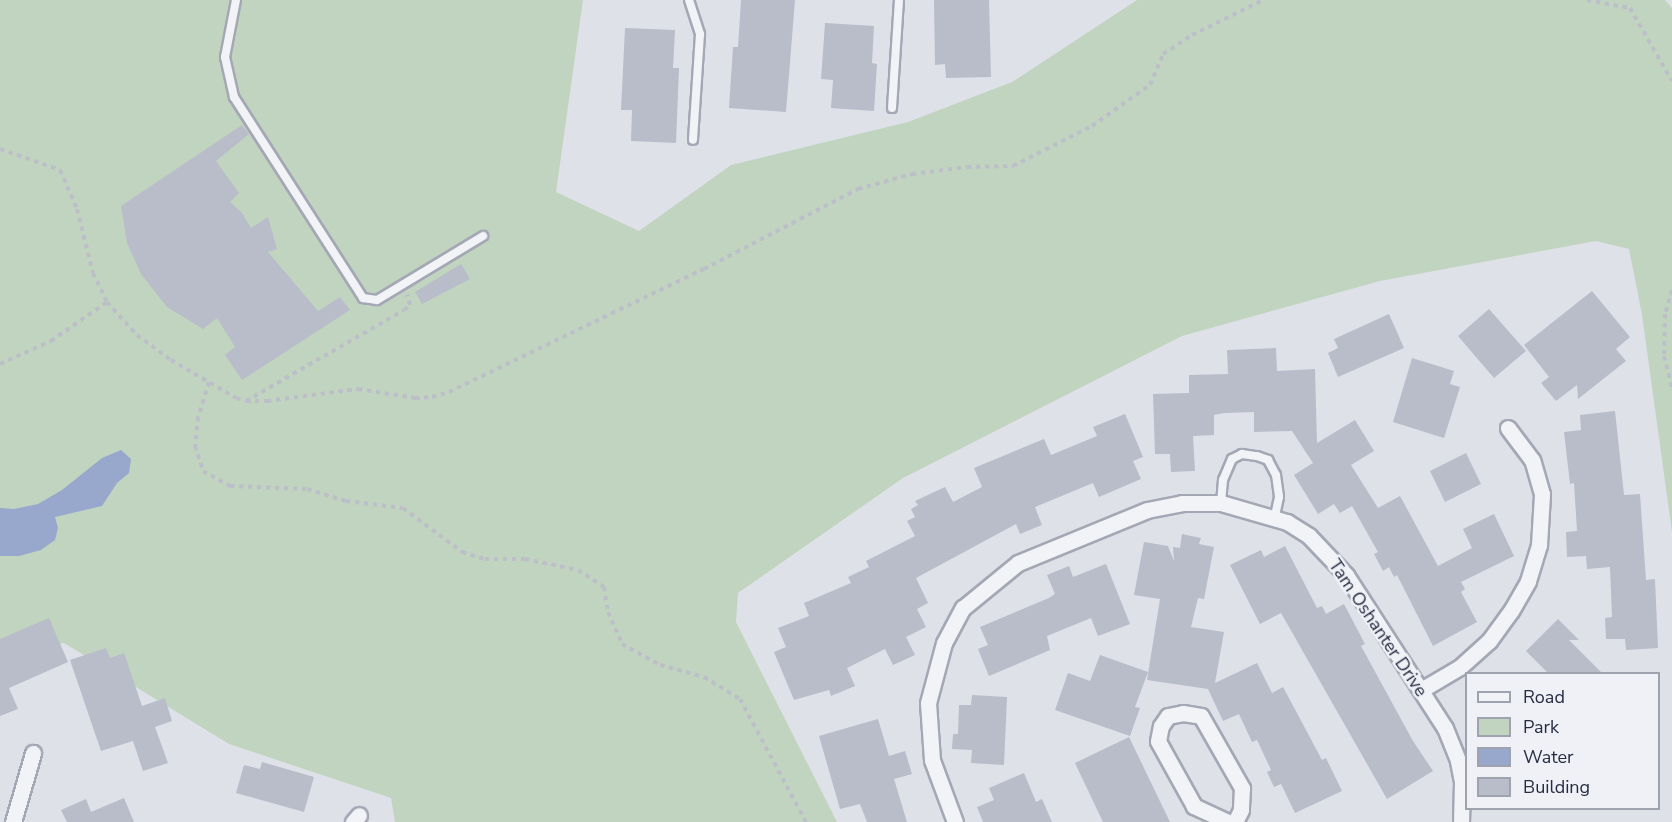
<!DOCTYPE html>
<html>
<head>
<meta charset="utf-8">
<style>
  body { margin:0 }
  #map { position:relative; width:1672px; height:822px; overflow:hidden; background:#dfe1e9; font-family:"Nunito Sans",sans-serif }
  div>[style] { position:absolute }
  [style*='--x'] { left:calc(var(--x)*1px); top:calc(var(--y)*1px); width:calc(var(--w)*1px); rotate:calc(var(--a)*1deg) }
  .green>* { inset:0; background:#c1d4c0 }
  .water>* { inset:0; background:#98a7cc }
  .building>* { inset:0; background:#b9bcc9 }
  .path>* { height:4px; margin-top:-2px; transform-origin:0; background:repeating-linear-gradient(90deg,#bdbfc8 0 4.5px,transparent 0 9px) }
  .roads { filter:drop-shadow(2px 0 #a4a7b4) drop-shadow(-2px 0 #a4a7b4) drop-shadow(0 2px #a4a7b4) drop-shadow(0 -2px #a4a7b4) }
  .lane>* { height:8px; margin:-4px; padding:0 4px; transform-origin:4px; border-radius:4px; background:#f2f3f7 }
  .street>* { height:15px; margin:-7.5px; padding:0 7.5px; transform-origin:7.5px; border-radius:7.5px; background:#f2f3f7 }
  span { translate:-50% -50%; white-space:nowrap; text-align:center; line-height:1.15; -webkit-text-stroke:5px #eff1f7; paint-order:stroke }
  .street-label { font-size:18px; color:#272c42 }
  .legend { position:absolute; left:1465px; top:672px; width:195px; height:138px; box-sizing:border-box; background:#eff1f7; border:2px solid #9fa2af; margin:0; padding:8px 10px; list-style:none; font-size:18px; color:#272c42 }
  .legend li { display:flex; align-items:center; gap:12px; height:30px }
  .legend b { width:30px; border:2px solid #9fa2af }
</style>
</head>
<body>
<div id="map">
  <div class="green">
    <div style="clip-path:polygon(0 0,583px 0,556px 192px,639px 231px,731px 165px,908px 122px,1012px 82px,1137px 0,1665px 0,1672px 8px,1672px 532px,1642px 315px,1629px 249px,1596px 241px,1380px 281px,1182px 336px,903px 478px,738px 593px,736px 622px,837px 822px,395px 822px,391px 798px,229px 744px,64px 643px,0 653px)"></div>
  </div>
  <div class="water">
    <div style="clip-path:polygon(121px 450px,131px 459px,129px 473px,117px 483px,102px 506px,55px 517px,58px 528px,55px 540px,41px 550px,19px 556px,0 556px,0 508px,14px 509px,38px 504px,62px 490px,102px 458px)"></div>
  </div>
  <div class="building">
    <div style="clip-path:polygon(741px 0,795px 0,786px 112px,729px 108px,733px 47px,738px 47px)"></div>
    <div style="clip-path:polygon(934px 0,989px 0,991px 77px,946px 78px,945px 64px,935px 65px)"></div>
    <div style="clip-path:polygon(825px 23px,874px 26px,872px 63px,877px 64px,874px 111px,831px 108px,833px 80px,821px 79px)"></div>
    <div style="clip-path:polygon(625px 28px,675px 30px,673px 68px,679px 68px,676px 143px,631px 141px,632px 110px,621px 110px)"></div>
    <div style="clip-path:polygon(242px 125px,249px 134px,216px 161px,239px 193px,230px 202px,242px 213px,251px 228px,268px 217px,277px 249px,268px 252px,318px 311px,340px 297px,350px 310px,242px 380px,225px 355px,235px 347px,217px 318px,203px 329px,167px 307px,141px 274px,127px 243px,121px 206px)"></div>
    <div style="clip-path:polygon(461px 264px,470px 279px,422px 304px,415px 292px)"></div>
    <div style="clip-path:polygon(1592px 291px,1630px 337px,1616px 349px,1626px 361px,1578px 399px,1577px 385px,1556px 401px,1541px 383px,1549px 377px,1524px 345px)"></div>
    <div style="clip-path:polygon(1489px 309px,1526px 351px,1494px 378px,1458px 336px)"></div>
    <div style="clip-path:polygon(1389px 314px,1404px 348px,1338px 377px,1328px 353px,1338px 348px,1334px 339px)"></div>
    <div style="clip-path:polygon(1276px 348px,1277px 371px,1315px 369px,1317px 443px,1355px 420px,1374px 451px,1351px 465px,1378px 508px,1400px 496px,1438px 566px,1472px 548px,1463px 529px,1494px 514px,1514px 556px,1461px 582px,1465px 589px,1461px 592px,1477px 622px,1433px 646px,1397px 575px,1394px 577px,1389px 567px,1383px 571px,1374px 554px,1378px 552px,1352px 506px,1340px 513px,1334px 504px,1318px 514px,1294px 475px,1313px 463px,1292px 431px,1254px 432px,1254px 412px,1224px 413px,1214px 415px,1214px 435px,1193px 436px,1195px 471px,1171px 472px,1170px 454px,1155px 454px,1153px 394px,1189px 393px,1189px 375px,1228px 374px,1227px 350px)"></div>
    <div style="clip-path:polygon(1412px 358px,1454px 371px,1450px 384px,1460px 387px,1444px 438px,1393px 422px)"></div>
    <div style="clip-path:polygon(1615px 411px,1624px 495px,1640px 494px,1646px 580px,1655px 579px,1658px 648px,1626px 650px,1625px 639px,1606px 639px,1605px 618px,1612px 617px,1610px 567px,1587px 569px,1586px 556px,1567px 557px,1566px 532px,1577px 531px,1574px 483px,1570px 484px,1564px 432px,1581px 430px,1580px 415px)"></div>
    <div style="clip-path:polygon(1125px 414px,1143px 457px,1133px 461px,1141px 479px,1099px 497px,1093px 483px,1035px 507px,1042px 525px,1020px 534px,1016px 524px,916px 578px,928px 603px,917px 609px,926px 627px,906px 637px,915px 655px,893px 665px,885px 649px,847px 668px,855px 686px,831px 696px,829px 690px,794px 700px,774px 652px,786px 647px,778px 628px,809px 616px,804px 603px,851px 583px,848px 577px,869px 567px,866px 561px,915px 536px,907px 521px,915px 517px,911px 509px,918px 505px,915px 501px,945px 487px,953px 502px,982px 487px,974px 468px,1044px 439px,1051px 455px,1097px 436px,1093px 427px)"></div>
    <div style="clip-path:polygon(1466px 453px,1481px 484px,1445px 502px,1430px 471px)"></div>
    <div style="clip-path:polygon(1182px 534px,1201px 538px,1199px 544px,1214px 547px,1204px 599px,1198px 598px,1191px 627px,1224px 632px,1215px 683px,1257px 663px,1272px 693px,1283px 687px,1322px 760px,1326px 758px,1342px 791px,1295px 813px,1281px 784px,1274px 787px,1267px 772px,1271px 770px,1257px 740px,1252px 742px,1239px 714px,1223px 721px,1208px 689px,1147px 680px,1160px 599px,1134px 595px,1144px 542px,1168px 546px,1174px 561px,1173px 547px,1180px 548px)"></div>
    <div style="clip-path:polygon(1285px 546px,1317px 608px,1322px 606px,1326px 614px,1344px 604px,1365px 644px,1361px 646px,1413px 741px,1433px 771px,1387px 799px,1281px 613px,1260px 624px,1230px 565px,1261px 550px,1264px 557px)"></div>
    <div style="clip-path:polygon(1106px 564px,1130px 624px,1098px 636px,1091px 618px,1047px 636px,1050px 650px,989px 676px,978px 649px,988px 645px,980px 627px,1049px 598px,1055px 594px,1047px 575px,1069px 566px,1073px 577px)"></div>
    <div style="clip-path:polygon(49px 618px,68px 662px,9px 688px,18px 709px,0 716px,0 639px)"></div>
    <div style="clip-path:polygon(1558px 619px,1579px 640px,1569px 640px,1603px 674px,1549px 674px,1526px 651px)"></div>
    <div style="clip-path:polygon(106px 648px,110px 658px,124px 653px,142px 706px,165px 698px,172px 721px,155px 727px,168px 763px,143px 771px,133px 741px,101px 751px,70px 660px)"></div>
    <div style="clip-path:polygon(1100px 655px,1148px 672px,1135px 707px,1140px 708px,1130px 736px,1055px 710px,1068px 673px,1090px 681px)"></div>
    <div style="clip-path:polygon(972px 695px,1007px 697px,1004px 765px,971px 763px,972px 750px,952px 749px,953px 734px,958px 734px,959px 705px,971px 705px)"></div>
    <div style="clip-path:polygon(878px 719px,889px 756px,905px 751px,912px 774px,894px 779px,907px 822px,867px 822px,860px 804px,840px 809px,819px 736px)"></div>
    <div style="clip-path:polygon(1129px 737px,1170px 822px,1103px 822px,1075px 763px)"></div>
    <div style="clip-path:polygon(262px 762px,314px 777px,304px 812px,236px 793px,244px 765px,260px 769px)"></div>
    <div style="clip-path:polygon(1024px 773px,1036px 802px,1042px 799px,1052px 822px,983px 822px,977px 807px,994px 800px,989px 788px)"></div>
    <div style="clip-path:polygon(124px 798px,134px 822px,67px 822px,61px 810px,86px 799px,91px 812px)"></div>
  </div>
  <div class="path">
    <div style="--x:1587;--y:0;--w:44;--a:10.5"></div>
    <div style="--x:1630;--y:8;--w:84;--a:60.1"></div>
    <div style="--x:0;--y:149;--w:64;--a:19.3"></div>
    <div style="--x:60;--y:170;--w:43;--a:66.4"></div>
    <div style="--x:77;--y:209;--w:66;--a:76"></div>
    <div style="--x:93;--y:273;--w:32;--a:64"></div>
    <div style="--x:107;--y:302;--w:45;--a:47.7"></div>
    <div style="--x:137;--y:335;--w:42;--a:36.3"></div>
    <div style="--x:171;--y:360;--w:75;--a:30.3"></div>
    <div style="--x:236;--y:398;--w:10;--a:17"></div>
    <div style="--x:246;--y:401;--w:182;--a:-29.9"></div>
    <div style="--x:404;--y:310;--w:8;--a:-40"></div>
    <div style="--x:410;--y:305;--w:11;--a:-105"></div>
    <div style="--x:1672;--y:290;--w:25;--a:106"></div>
    <div style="--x:1665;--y:314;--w:42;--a:91.4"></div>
    <div style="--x:1664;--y:356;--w:32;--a:76"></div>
    <div style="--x:0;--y:364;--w:56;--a:-24.3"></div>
    <div style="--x:51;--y:341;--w:68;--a:-34.9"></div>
    <div style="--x:209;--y:382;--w:37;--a:107"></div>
    <div style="--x:198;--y:417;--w:29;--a:96"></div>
    <div style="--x:195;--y:446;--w:26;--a:72"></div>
    <div style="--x:203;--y:471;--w:31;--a:29"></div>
    <div style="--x:230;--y:486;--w:77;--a:2.2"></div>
    <div style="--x:307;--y:489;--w:41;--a:17.1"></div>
    <div style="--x:346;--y:501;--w:57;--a:7"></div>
    <div style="--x:403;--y:508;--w:74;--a:36.7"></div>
    <div style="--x:462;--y:552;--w:24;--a:17"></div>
    <div style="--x:485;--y:559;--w:40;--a:0"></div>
    <div style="--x:525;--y:559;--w:54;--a:11.7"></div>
    <div style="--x:578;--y:570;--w:31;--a:33"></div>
    <div style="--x:604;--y:587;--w:25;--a:81"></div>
    <div style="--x:608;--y:612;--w:35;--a:66"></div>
    <div style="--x:622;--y:644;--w:43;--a:28.9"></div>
    <div style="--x:660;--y:665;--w:46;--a:15.3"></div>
    <div style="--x:704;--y:677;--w:42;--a:31.4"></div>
    <div style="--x:740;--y:699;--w:140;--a:61.8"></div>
    <div style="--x:246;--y:401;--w:21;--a:0"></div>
    <div style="--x:267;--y:401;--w:92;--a:-7.5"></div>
    <div style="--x:358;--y:389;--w:58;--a:9"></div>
    <div style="--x:415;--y:398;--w:17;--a:-3"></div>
    <div style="--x:432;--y:397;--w:18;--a:-16"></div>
    <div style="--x:449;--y:392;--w:283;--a:-25.8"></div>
    <div style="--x:704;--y:269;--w:174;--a:-27.5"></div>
    <div style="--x:858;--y:189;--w:56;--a:-15.5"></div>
    <div style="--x:912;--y:174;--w:55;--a:-7.3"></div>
    <div style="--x:967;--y:167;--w:46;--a:-1.2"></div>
    <div style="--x:1013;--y:166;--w:89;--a:-26.9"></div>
    <div style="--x:1092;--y:126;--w:71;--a:-35.3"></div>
    <div style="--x:1150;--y:85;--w:34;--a:-67"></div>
    <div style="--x:1163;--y:54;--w:35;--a:-33"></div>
    <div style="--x:1192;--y:35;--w:79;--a:-26.2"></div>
  </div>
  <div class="roads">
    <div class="lane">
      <div style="--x:236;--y:0;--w:58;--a:100.9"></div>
      <div style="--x:225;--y:57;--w:41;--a:77.3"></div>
      <div style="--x:234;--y:97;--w:239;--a:57.3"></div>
      <div style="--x:363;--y:298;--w:14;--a:8"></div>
      <div style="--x:377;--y:300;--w:124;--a:-31.1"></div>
      <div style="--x:689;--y:0;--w:36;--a:72"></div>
      <div style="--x:700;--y:34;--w:106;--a:93.8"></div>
      <div style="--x:892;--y:108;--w:108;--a:-86.3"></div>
      <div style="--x:1221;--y:503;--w:23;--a:-85"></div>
      <div style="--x:1223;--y:480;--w:23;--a:-67"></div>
      <div style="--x:1232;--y:459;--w:11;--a:-27"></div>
      <div style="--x:1242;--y:454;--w:15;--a:8"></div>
      <div style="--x:1257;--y:456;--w:12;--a:20"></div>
      <div style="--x:1268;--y:460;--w:17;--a:62"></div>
      <div style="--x:1276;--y:475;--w:22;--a:82"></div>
      <div style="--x:1279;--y:497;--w:19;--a:102"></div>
    </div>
    <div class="street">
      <div style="--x:1421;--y:690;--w:45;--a:-30.5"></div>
      <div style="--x:1460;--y:667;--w:39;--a:-42"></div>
      <div style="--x:1489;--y:641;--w:37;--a:-54"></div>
      <div style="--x:1511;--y:611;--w:34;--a:-60"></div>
      <div style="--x:1528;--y:581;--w:38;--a:-73"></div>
      <div style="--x:1539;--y:545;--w:51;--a:-86.6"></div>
      <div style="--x:1542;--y:494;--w:35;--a:-106"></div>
      <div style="--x:1532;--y:460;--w:40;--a:-127"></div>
      <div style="--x:13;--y:822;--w:72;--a:-73.8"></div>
      <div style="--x:353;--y:822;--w:9;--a:-49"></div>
      <div style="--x:955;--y:822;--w:66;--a:-110.4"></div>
      <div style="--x:932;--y:760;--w:57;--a:-94"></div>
      <div style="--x:928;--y:703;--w:62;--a:-75.1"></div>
      <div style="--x:944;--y:643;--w:40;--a:-62"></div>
      <div style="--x:963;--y:608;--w:71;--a:-39.3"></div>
      <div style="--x:1018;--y:563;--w:139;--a:-22.3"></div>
      <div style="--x:1147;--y:510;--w:36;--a:-11"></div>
      <div style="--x:1182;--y:503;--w:39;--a:0"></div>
      <div style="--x:1221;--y:503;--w:69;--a:16.1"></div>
      <div style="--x:1287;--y:522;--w:26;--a:32"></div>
      <div style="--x:1309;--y:536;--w:54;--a:46.5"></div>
      <div style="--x:1346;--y:575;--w:182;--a:57.1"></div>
      <div style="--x:1445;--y:728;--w:35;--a:68"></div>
      <div style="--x:1458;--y:761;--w:21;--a:79"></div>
      <div style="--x:1462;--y:782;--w:40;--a:91.4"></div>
      <div style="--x:1228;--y:822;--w:38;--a:-155"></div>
      <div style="--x:1194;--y:806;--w:74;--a:-119"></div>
      <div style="--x:1158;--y:741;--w:15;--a:-79"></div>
      <div style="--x:1161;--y:726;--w:12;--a:-55"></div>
      <div style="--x:1168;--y:716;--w:15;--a:-11"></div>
      <div style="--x:1183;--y:713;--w:18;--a:9"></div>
      <div style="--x:1201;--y:716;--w:83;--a:60.3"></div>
      <div style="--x:1242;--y:788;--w:22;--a:93"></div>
      <div style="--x:1241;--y:810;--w:13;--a:117"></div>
    </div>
  </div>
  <div class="street-label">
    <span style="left:1378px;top:628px;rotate:56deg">Tam Oshanter Drive</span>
  </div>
  <ul class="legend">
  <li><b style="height:8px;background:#f2f3f7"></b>Road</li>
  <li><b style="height:16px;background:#c1d4c0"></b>Park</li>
  <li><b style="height:16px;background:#98a7cc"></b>Water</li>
  <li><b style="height:16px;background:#b9bcc9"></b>Building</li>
  </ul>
</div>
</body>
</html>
